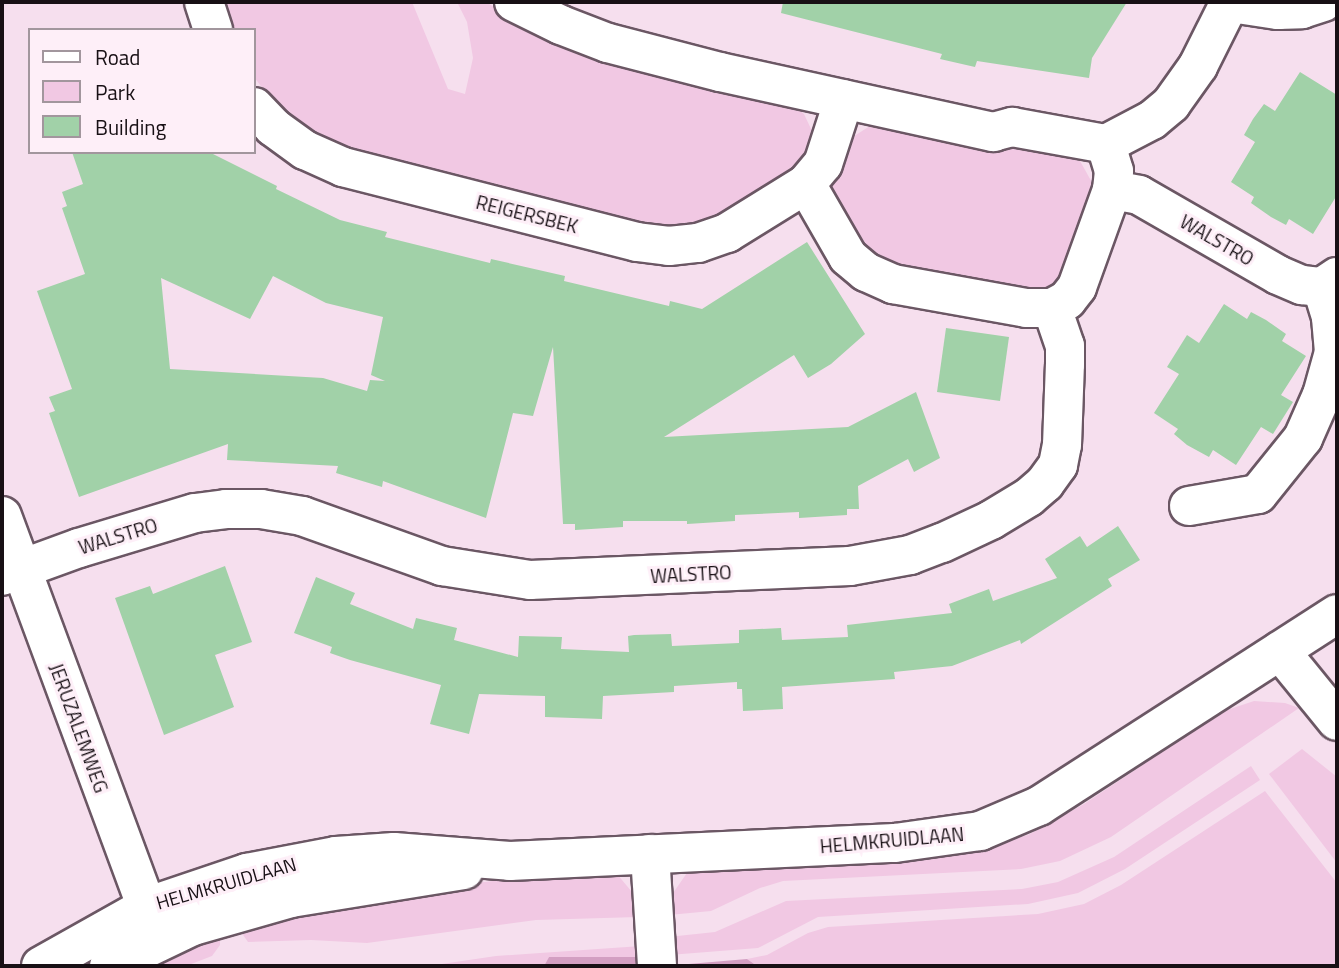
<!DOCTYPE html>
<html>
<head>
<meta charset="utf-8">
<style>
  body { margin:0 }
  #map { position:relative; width:1339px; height:968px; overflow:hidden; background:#f6dfee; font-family:"Titillium Web",sans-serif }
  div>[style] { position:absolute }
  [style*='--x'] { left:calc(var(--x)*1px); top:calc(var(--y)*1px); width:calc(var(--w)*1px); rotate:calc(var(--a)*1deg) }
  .green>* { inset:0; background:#f1c8e3 }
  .forest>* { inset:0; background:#d39fc2 }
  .building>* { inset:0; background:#a1d1a8 }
  .roads { filter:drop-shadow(2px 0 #6b5764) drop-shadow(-2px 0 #6b5764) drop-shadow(0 2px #6b5764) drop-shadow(0 -2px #6b5764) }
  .minor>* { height:38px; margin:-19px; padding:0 19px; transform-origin:19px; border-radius:19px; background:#fff }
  span { translate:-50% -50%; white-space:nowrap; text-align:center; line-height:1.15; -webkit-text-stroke:6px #feeff8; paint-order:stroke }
  .street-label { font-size:19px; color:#181015 }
  .frame { position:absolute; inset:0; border:4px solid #181015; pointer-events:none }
  .legend { position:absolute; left:28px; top:28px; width:228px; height:126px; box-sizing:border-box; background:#feeff8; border:2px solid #a2969d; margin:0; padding:9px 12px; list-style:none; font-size:21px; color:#181015 }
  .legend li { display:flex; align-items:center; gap:14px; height:35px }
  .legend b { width:35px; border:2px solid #a2969d }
</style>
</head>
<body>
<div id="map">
  <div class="green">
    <div style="clip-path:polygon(223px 2px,412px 2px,448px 89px,465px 94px,473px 58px,467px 22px,457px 2px,486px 2px,508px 16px,789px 101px,804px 114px,812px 131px,809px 156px,799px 171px,730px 212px,703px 224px,676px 230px,645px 228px,358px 156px,312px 133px,273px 102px,254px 77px,254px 30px,230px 30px)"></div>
    <div style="clip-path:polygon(873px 124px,1015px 141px,1065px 153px,1080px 161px,1094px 186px,1065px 280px,1044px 294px,872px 262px,828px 192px,848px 140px)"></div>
    <div style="clip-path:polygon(1254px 701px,1285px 703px,1299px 708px,1111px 837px,1060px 861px,1021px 869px,783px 881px,760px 888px,711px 911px,669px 915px,671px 896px,689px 870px,912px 860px,959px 854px,1028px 835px,1084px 804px,1224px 711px)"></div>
    <div style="clip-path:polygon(1302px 749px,1337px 777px,1337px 863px,1269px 774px)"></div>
    <div style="clip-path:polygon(1251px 766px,1260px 780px,1125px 869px,1078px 893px,1028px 904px,818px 917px,758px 948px,669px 955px,668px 937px,715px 932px,786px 901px,1022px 889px,1058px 882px,1114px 857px)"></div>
    <div style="clip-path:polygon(1265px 791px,1337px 883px,1337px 966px,757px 966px,747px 959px,767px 955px,808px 933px,828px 927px,1038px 914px,1084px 904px,1121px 885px)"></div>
    <div style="clip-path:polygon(584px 874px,617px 874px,632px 892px,638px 917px,536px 920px,367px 943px,311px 940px,248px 942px,234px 922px,367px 896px,493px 881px)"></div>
    <div style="clip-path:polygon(220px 937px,220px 945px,212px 956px,186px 966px,128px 966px)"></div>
    <div style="clip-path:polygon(641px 946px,641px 957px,549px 957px,544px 966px,428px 966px,496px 956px)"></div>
  </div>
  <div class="forest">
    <div style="clip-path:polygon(549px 957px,641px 957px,642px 966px,544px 966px)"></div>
    <div style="clip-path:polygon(747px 959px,757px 966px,677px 965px)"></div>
  </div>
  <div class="building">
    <div style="clip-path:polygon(783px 2px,1127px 2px,1092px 58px,1089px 78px,977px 61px,975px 67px,940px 59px,942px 54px,781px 13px)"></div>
    <div style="clip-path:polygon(1300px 72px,1337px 95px,1337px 195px,1313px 234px,1289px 219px,1286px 225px,1271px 217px,1251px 203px,1254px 197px,1231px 182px,1255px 142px,1244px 135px,1253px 119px,1264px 104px,1275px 111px)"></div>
    <div style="clip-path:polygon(evenodd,72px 152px,209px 152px,277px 186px,276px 189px,340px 220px,387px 232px,385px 237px,490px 263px,491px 259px,565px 276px,564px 281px,669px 306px,670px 301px,702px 309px,807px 242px,865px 334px,831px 364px,808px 378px,794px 355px,664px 437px,848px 427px,916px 392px,940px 458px,914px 472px,908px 459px,858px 486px,859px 509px,847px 509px,847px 515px,799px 518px,799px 512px,735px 515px,735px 521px,687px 524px,687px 521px,623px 521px,623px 527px,575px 530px,575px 524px,563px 524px,553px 347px,533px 416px,513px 413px,486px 518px,383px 481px,382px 487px,336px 473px,338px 466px,227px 460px,228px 444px,79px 497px,49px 413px,55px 411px,49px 397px,72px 389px,37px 291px,85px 274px,62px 208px,67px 206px,62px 192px,83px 184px,72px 152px,273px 276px,326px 303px,383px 317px,371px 375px,385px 381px,370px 380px,367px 391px,323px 378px,170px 369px,161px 278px,250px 319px,273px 276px)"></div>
    <div style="clip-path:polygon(1224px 304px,1247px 319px,1251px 312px,1266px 320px,1286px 334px,1282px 341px,1306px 356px,1281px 395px,1293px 402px,1273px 434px,1261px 427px,1236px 465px,1213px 450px,1209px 457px,1187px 445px,1174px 434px,1178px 429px,1154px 413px,1179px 374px,1167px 367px,1187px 335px,1199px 343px)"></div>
    <div style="clip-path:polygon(946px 328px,1009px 337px,1000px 401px,937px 392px)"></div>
    <div style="clip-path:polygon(1118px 526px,1140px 560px,1108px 579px,1112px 586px,1021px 644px,1020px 640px,952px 666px,894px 672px,895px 679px,782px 687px,783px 709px,743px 711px,742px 689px,737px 689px,737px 682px,674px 686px,674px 692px,603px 696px,602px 719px,545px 717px,545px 696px,479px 694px,469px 734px,430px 724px,441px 685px,350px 660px,330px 653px,332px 647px,294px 633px,316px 577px,355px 593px,350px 604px,413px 629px,416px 618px,457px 628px,454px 640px,518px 657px,519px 636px,562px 637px,561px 649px,629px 652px,628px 636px,634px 635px,671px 634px,672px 646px,739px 643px,739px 630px,781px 628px,782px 640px,848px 637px,847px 625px,952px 613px,949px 604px,989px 589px,993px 601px,1057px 578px,1045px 559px,1080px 536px,1087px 547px)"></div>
    <div style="clip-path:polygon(225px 566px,252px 642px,215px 655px,234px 707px,164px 735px,115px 598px,150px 586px,153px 594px)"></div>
  </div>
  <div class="roads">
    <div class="minor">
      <div style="--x:204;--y:2;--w:29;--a:72"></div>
      <div style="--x:514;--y:2;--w:52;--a:26.1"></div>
      <div style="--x:561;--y:25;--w:50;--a:21"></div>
      <div style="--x:608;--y:43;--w:116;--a:14.5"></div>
      <div style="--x:720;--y:72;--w:280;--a:12.4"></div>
      <div style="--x:993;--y:132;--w:20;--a:-15"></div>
      <div style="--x:1012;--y:127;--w:96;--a:10.3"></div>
      <div style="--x:1231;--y:3;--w:48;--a:8.5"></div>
      <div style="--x:1278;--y:10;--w:24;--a:-2"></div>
      <div style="--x:1302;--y:9;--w:22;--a:-18"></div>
      <div style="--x:254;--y:107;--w:28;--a:46"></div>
      <div style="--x:273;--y:127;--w:39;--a:36"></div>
      <div style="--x:305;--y:150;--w:42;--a:24.1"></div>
      <div style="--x:343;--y:167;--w:303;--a:14.3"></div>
      <div style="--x:637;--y:242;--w:32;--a:7"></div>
      <div style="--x:669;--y:246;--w:29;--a:-6"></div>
      <div style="--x:698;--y:243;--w:31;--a:-19"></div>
      <div style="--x:727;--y:233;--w:93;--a:-31.8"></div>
      <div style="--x:806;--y:184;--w:26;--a:-50"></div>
      <div style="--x:823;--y:164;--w:68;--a:-72.1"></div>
      <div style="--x:806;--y:184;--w:84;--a:60.1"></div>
      <div style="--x:848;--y:257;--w:23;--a:40"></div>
      <div style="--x:866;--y:272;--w:30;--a:24"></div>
      <div style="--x:893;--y:284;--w:135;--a:10.2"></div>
      <div style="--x:1026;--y:308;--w:26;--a:0"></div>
      <div style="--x:1112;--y:190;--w:27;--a:10"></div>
      <div style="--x:1139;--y:195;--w:160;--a:29.9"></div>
      <div style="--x:1278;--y:275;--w:26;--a:23"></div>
      <div style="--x:1302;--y:285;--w:20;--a:6"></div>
      <div style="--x:1322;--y:287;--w:18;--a:-34"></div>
      <div style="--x:1189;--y:506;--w:70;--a:-9.9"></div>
      <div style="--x:1258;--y:494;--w:72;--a:-51.2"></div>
      <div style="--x:1303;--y:438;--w:47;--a:-66.2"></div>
      <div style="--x:1322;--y:395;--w:45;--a:-74.4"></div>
      <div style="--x:1334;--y:352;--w:35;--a:-95"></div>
      <div style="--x:1331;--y:317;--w:31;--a:-107"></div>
      <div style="--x:2;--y:516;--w:452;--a:69.7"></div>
      <div style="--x:2;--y:576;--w:82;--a:-20"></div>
      <div style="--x:79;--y:548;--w:121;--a:-16.8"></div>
      <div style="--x:195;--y:513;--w:31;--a:-7"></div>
      <div style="--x:226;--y:509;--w:35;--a:0"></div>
      <div style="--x:261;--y:509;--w:42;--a:9.7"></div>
      <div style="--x:302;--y:516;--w:149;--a:19.7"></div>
      <div style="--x:442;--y:566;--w:89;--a:9"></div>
      <div style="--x:530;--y:580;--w:320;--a:-2.5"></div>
      <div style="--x:850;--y:566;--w:61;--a:-10.4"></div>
      <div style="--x:910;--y:555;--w:34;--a:-21"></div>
      <div style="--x:942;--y:543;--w:54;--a:-25.1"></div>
      <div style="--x:991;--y:520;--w:44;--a:-31.2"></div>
      <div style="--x:1029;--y:497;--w:21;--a:-41"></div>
      <div style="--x:1045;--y:483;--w:22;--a:-54"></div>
      <div style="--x:1058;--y:465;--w:20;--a:-79"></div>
      <div style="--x:1062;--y:445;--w:81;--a:-87.9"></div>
      <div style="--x:1065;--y:364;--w:18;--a:-90"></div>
      <div style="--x:1065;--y:346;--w:40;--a:-108.9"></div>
      <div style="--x:1052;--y:308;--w:17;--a:-28"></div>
      <div style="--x:1067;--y:300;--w:16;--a:-52"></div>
      <div style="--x:1077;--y:287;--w:103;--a:-70.2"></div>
      <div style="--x:1112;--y:190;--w:19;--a:-84"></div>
      <div style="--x:1114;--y:171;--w:28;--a:-107"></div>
      <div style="--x:1106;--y:144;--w:52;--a:-27.6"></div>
      <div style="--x:1152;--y:120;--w:25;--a:-40"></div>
      <div style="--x:1171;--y:104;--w:47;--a:-54.6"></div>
      <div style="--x:1198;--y:66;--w:72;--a:-63.4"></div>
      <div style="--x:1280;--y:651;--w:90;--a:50.8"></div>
      <div style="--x:650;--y:854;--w:112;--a:86.4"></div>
      <div style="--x:41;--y:966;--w:120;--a:-29.3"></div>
      <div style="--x:146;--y:907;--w:107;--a:-18.6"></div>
      <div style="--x:247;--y:873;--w:91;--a:-10.8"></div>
      <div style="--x:336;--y:856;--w:58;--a:-3.9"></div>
      <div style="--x:394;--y:852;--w:116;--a:4.4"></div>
      <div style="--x:510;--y:861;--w:385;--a:-2.7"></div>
      <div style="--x:895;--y:843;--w:86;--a:-8"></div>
      <div style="--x:980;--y:831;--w:64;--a:-23"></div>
      <div style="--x:1039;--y:806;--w:354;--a:-32.8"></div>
      <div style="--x:109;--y:966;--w:93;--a:-25.5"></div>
      <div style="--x:193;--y:926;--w:102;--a:-15.9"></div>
      <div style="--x:291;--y:898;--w:175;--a:-9.2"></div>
    </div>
  </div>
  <div class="street-label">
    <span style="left:527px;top:214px;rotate:14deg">REIGERSBEK</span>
    <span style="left:1217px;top:240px;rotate:30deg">WALSTRO</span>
    <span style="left:118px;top:536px;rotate:-17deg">WALSTRO</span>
    <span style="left:691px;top:574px;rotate:-3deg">WALSTRO</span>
    <span style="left:79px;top:728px;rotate:70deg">JERUZALEMWEG</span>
    <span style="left:892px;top:840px;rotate:-5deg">HELMKRUIDLAAN</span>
    <span style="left:226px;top:883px;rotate:-16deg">HELMKRUIDLAAN</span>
  </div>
  <div class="frame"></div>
  <ul class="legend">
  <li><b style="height:9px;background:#fff"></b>Road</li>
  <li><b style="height:19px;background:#f1c8e3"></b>Park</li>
  <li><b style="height:19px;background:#a1d1a8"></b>Building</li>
  </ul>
</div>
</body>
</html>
